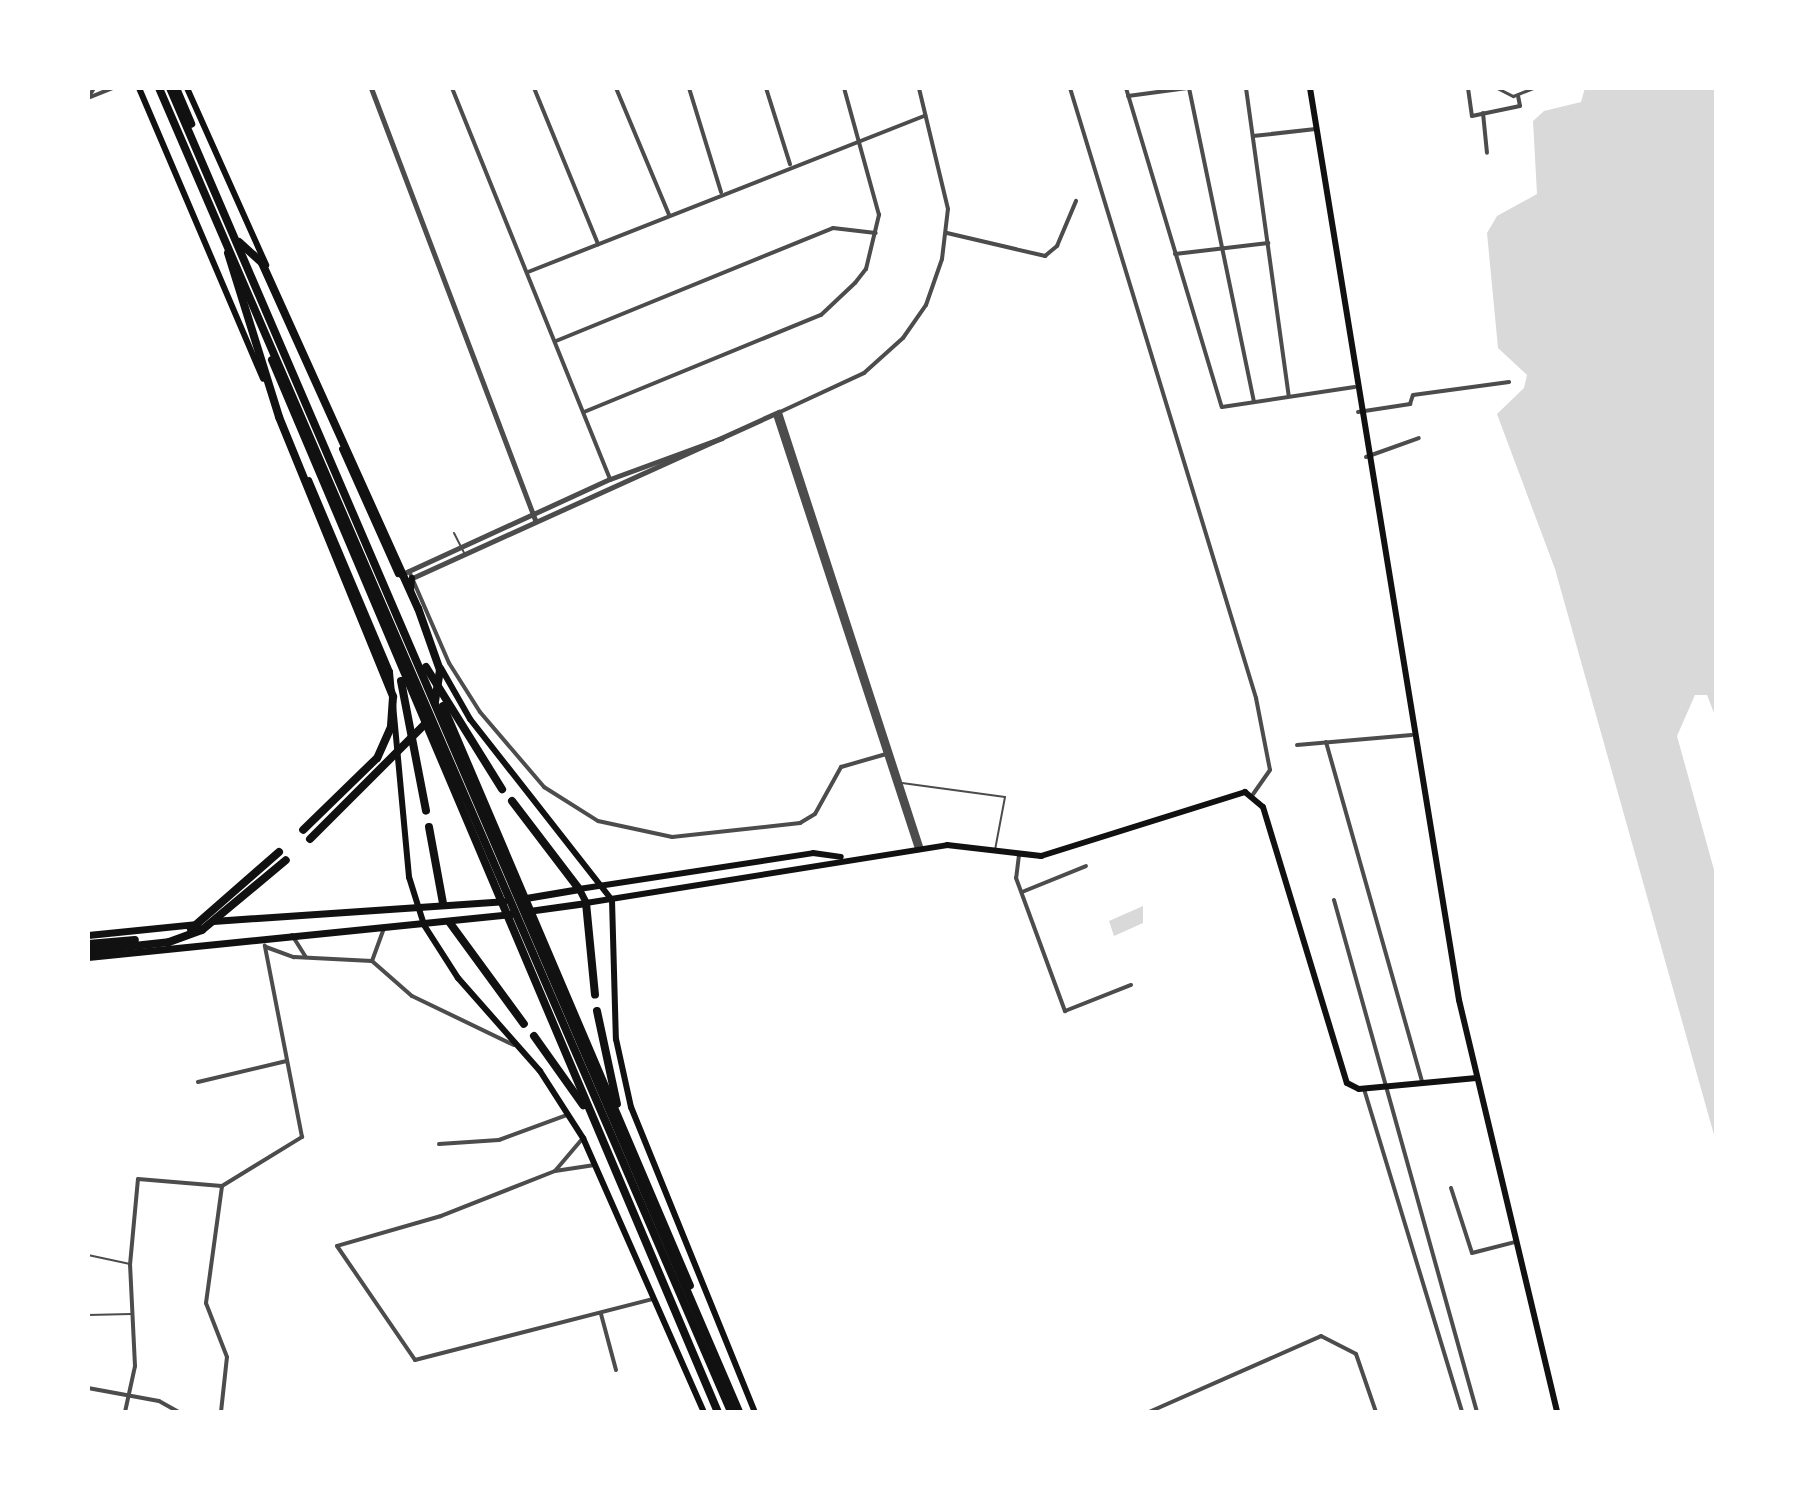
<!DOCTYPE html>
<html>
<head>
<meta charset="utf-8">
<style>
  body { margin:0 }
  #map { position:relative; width:1804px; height:1500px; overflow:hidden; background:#fff; font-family:Signika,sans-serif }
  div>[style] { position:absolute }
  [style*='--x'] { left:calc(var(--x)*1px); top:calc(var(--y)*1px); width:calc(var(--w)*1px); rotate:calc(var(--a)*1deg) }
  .water>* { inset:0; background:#d9d9d9 }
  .service>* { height:2px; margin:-1px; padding:0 1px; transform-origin:1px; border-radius:1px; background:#4c4c4c }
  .pedestrian>* { height:3px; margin:-1.5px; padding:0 1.5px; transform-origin:1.5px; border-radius:1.5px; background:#4c4c4c }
  .minor>* { height:4px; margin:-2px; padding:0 2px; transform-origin:2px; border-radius:2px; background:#4c4c4c }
  .tertiary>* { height:5px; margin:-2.5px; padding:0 2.5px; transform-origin:2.5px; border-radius:2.5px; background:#4c4c4c }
  .secondary>* { height:6px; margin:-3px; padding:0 3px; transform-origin:3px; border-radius:3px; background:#111 }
  .primary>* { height:7px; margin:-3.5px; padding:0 3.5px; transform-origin:3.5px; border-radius:3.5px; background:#111 }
  .motorway>* { height:8px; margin:-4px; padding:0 4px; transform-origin:4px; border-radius:4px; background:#111 }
  span { translate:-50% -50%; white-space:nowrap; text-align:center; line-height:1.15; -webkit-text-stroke:7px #fff; paint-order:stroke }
  .frame { position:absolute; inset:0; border:90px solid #fff; pointer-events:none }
</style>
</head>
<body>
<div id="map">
  <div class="water">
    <div style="clip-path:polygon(1585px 88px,1716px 88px,1716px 718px,1707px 695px,1695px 695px,1677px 736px,1716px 877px,1716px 1142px,1555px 569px,1497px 414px,1524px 388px,1527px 375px,1498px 348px,1487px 233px,1497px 216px,1537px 194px,1533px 121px,1544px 111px,1581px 102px)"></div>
    <div style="clip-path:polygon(1143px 906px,1143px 923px,1114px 936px,1109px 921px)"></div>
  </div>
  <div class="service">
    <div style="--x:454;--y:533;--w:22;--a:63"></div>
    <div style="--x:902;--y:783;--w:104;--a:7.7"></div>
    <div style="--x:1005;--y:797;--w:54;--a:100.7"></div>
    <div style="--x:88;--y:1255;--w:43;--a:12.1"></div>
    <div style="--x:88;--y:1315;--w:43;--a:-1.3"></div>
  </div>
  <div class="pedestrian">
    <div style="--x:1497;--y:88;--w:18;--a:27"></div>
    <div style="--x:1513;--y:96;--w:22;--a:-22"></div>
  </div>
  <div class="minor">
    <div style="--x:452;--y:88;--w:422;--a:68"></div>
    <div style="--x:534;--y:88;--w:169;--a:67.7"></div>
    <div style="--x:616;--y:88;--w:138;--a:67.3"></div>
    <div style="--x:689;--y:88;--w:109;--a:72.9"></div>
    <div style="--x:766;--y:88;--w:80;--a:72.5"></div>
    <div style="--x:1070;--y:88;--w:638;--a:73.04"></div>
    <div style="--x:1256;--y:698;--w:73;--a:79"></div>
    <div style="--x:1270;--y:770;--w:29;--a:125"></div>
    <div style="--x:1126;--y:88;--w:333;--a:73.3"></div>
    <div style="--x:1222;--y:407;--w:134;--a:-8.6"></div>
    <div style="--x:1189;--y:88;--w:320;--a:78.3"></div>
    <div style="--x:1246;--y:88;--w:311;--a:82.1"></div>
    <div style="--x:1468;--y:88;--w:28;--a:82"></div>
    <div style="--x:1472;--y:116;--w:49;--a:-11.8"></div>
    <div style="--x:1520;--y:106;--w:10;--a:-101"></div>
    <div style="--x:1128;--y:96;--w:60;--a:-7.7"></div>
    <div style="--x:88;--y:98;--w:27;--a:-22"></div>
    <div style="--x:88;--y:98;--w:12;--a:-59"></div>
    <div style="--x:1483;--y:113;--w:40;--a:84.3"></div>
    <div style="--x:1253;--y:136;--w:63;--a:-6.3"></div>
    <div style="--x:947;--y:233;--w:101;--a:13.2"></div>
    <div style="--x:1045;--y:256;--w:16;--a:-40"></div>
    <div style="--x:1057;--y:246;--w:49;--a:-67.1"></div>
    <div style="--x:1175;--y:254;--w:94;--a:-6.7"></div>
    <div style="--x:528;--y:272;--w:427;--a:-21.5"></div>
    <div style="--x:556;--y:341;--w:299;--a:-22.2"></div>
    <div style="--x:833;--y:228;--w:43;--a:6.6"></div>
    <div style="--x:584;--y:412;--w:256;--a:-22.3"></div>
    <div style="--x:821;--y:315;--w:47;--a:-43.3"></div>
    <div style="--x:855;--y:283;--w:18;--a:-52"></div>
    <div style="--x:866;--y:269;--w:56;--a:-76.5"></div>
    <div style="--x:879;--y:215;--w:132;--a:-105.4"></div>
    <div style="--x:780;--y:412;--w:93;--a:-24.9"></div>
    <div style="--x:864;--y:373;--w:52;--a:-41.9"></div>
    <div style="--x:903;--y:338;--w:40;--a:-55.1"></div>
    <div style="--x:926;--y:305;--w:49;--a:-70.8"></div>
    <div style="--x:942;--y:259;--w:50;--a:-83.2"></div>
    <div style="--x:948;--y:209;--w:124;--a:-103.5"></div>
    <div style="--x:1358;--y:412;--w:53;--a:-8.7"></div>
    <div style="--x:1410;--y:404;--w:9;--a:-72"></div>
    <div style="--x:1413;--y:395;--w:97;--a:-7.7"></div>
    <div style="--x:1366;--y:457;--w:56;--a:-19.7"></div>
    <div style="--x:409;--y:571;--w:100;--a:66.5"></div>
    <div style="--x:449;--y:663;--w:58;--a:57.7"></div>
    <div style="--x:480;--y:712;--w:99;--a:49.5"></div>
    <div style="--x:544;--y:787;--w:64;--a:32.2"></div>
    <div style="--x:598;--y:821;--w:76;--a:12.2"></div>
    <div style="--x:672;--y:837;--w:129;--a:-6.2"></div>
    <div style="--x:800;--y:823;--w:17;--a:-31"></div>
    <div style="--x:815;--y:814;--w:54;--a:-61"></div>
    <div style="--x:841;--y:767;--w:47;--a:-16.1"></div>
    <div style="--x:1326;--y:742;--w:352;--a:74.2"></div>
    <div style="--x:1297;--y:745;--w:115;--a:-5"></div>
    <div style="--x:1019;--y:855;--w:23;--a:97"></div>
    <div style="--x:1016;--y:878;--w:142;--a:69.8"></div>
    <div style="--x:1065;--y:1011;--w:71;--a:-21.5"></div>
    <div style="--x:1022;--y:892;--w:69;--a:-22.1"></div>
    <div style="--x:1334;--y:900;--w:532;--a:74.4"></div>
    <div style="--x:292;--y:935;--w:26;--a:58"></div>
    <div style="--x:266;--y:947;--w:30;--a:20"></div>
    <div style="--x:294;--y:957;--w:78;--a:2.9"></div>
    <div style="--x:372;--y:961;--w:53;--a:41.2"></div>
    <div style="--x:412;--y:996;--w:113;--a:25.7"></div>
    <div style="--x:372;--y:961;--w:37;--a:-70"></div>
    <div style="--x:198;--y:1082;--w:91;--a:-13.3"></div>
    <div style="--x:1364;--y:1089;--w:338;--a:73.1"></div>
    <div style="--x:583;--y:1138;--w:43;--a:130.3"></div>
    <div style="--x:555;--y:1171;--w:123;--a:158.5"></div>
    <div style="--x:441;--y:1216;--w:108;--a:163.9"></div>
    <div style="--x:337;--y:1246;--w:138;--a:55.6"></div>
    <div style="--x:415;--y:1360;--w:246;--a:-14.4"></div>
    <div style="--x:439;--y:1144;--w:60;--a:-3.8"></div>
    <div style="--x:499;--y:1140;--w:72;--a:-20.2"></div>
    <div style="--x:555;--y:1171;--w:40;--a:-8.5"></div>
    <div style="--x:1451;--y:1188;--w:68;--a:72.1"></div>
    <div style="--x:1472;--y:1253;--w:44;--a:-14.3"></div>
    <div style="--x:601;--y:1314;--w:58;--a:75"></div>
    <div style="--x:88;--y:1388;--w:72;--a:10.4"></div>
    <div style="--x:159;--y:1401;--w:23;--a:29"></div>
    <div style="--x:125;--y:1412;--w:47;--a:-77.7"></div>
    <div style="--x:135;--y:1366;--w:101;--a:-92.8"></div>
    <div style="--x:130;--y:1265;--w:86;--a:-84.7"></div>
    <div style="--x:138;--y:1179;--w:84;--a:4.8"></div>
    <div style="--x:222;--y:1186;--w:94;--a:-31.5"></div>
    <div style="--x:302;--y:1137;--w:195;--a:-101"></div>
    <div style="--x:221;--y:1412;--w:55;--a:-83.8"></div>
    <div style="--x:227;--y:1357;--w:58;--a:-111.3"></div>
    <div style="--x:206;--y:1303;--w:118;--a:-82.2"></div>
    <div style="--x:1149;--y:1412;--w:188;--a:-23.8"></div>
    <div style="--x:1321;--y:1336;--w:39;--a:27"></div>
    <div style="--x:1356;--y:1354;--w:61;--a:71"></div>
  </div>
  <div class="tertiary">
    <div style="--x:371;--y:88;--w:462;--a:69.2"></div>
    <div style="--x:775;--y:414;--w:458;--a:71.9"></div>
    <div style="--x:400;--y:575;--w:231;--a:-24.6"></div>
    <div style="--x:610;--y:479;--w:119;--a:-20.1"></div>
    <div style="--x:410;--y:579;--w:405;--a:-24.4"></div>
    <div style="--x:779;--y:412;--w:459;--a:72"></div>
  </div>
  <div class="secondary">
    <div style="--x:139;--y:88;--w:316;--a:66.9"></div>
    <div style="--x:187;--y:88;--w:194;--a:65.9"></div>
    <div style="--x:1310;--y:88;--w:924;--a:80.72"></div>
    <div style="--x:1459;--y:1000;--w:423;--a:76.6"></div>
    <div style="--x:342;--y:449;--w:137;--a:65.9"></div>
    <div style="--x:309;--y:480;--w:208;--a:67.1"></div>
    <div style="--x:390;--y:672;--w:206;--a:84.7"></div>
    <div style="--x:409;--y:877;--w:50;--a:72.6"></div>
    <div style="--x:424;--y:925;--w:63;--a:57.3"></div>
    <div style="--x:458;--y:978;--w:124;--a:48.6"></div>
    <div style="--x:540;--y:1071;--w:80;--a:57.3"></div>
    <div style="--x:583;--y:1138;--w:300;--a:66.2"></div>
    <div style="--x:411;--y:592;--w:14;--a:-86"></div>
    <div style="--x:441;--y:668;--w:59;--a:60.4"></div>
    <div style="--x:470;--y:719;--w:230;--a:51.9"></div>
    <div style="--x:612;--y:900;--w:139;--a:88.4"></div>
    <div style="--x:616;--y:1039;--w:70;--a:77.6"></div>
    <div style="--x:631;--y:1107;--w:329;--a:67.9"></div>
    <div style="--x:579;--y:889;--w:237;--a:-8.7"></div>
    <div style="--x:813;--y:853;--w:28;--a:8"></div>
    <div style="--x:586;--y:903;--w:366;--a:-9.1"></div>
    <div style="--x:947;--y:845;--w:95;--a:6.7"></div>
    <div style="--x:1041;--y:856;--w:214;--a:-17.4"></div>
    <div style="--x:1245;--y:792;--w:23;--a:40"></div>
    <div style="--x:1263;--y:807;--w:288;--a:73.1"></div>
    <div style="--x:1347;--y:1083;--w:13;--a:27"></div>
    <div style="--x:1359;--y:1089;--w:118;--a:-5.4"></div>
  </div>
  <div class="primary">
    <div style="--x:520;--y:899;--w:60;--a:-9.6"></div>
    <div style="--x:579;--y:889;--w:16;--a:63"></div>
    <div style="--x:586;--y:903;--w:59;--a:172.1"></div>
    <div style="--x:213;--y:921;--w:291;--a:-3.9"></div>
    <div style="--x:88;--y:935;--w:110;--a:-5.8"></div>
    <div style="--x:88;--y:957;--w:425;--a:-5.8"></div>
  </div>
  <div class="motorway">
    <div style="--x:159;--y:88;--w:1442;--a:66.63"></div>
    <div style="--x:170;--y:88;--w:1441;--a:66.74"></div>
    <div style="--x:176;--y:88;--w:39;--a:67"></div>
    <div style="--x:239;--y:242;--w:31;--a:42"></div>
    <div style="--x:262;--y:263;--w:379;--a:65.7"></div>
    <div style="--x:418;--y:608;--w:66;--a:70.5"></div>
    <div style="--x:440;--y:670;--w:33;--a:99"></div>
    <div style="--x:228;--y:253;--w:172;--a:72.7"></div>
    <div style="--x:279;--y:417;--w:302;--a:67.8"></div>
    <div style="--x:393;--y:697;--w:30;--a:94"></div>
    <div style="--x:391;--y:727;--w:34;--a:114"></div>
    <div style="--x:377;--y:758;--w:103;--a:135.8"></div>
    <div style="--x:272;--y:360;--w:1143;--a:67.03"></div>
    <div style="--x:426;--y:667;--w:144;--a:58.1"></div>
    <div style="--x:401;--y:681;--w:132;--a:79.1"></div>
    <div style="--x:443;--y:706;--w:630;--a:66.93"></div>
    <div style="--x:512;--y:801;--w:111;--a:52.7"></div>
    <div style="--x:429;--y:827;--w:77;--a:79.6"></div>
    <div style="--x:310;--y:839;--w:164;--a:-45"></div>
    <div style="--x:586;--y:903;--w:92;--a:84.4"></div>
    <div style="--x:450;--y:923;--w:125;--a:53.8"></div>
    <div style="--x:191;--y:929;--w:117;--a:-41.2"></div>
    <div style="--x:88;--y:944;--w:47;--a:-4.9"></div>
    <div style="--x:88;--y:951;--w:81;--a:-6.3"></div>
    <div style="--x:169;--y:942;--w:35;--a:-20"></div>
    <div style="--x:202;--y:930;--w:109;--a:-39.8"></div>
    <div style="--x:597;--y:1011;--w:95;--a:77.9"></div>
    <div style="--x:534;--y:1036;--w:85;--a:54.6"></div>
  </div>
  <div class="frame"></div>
</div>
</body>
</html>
